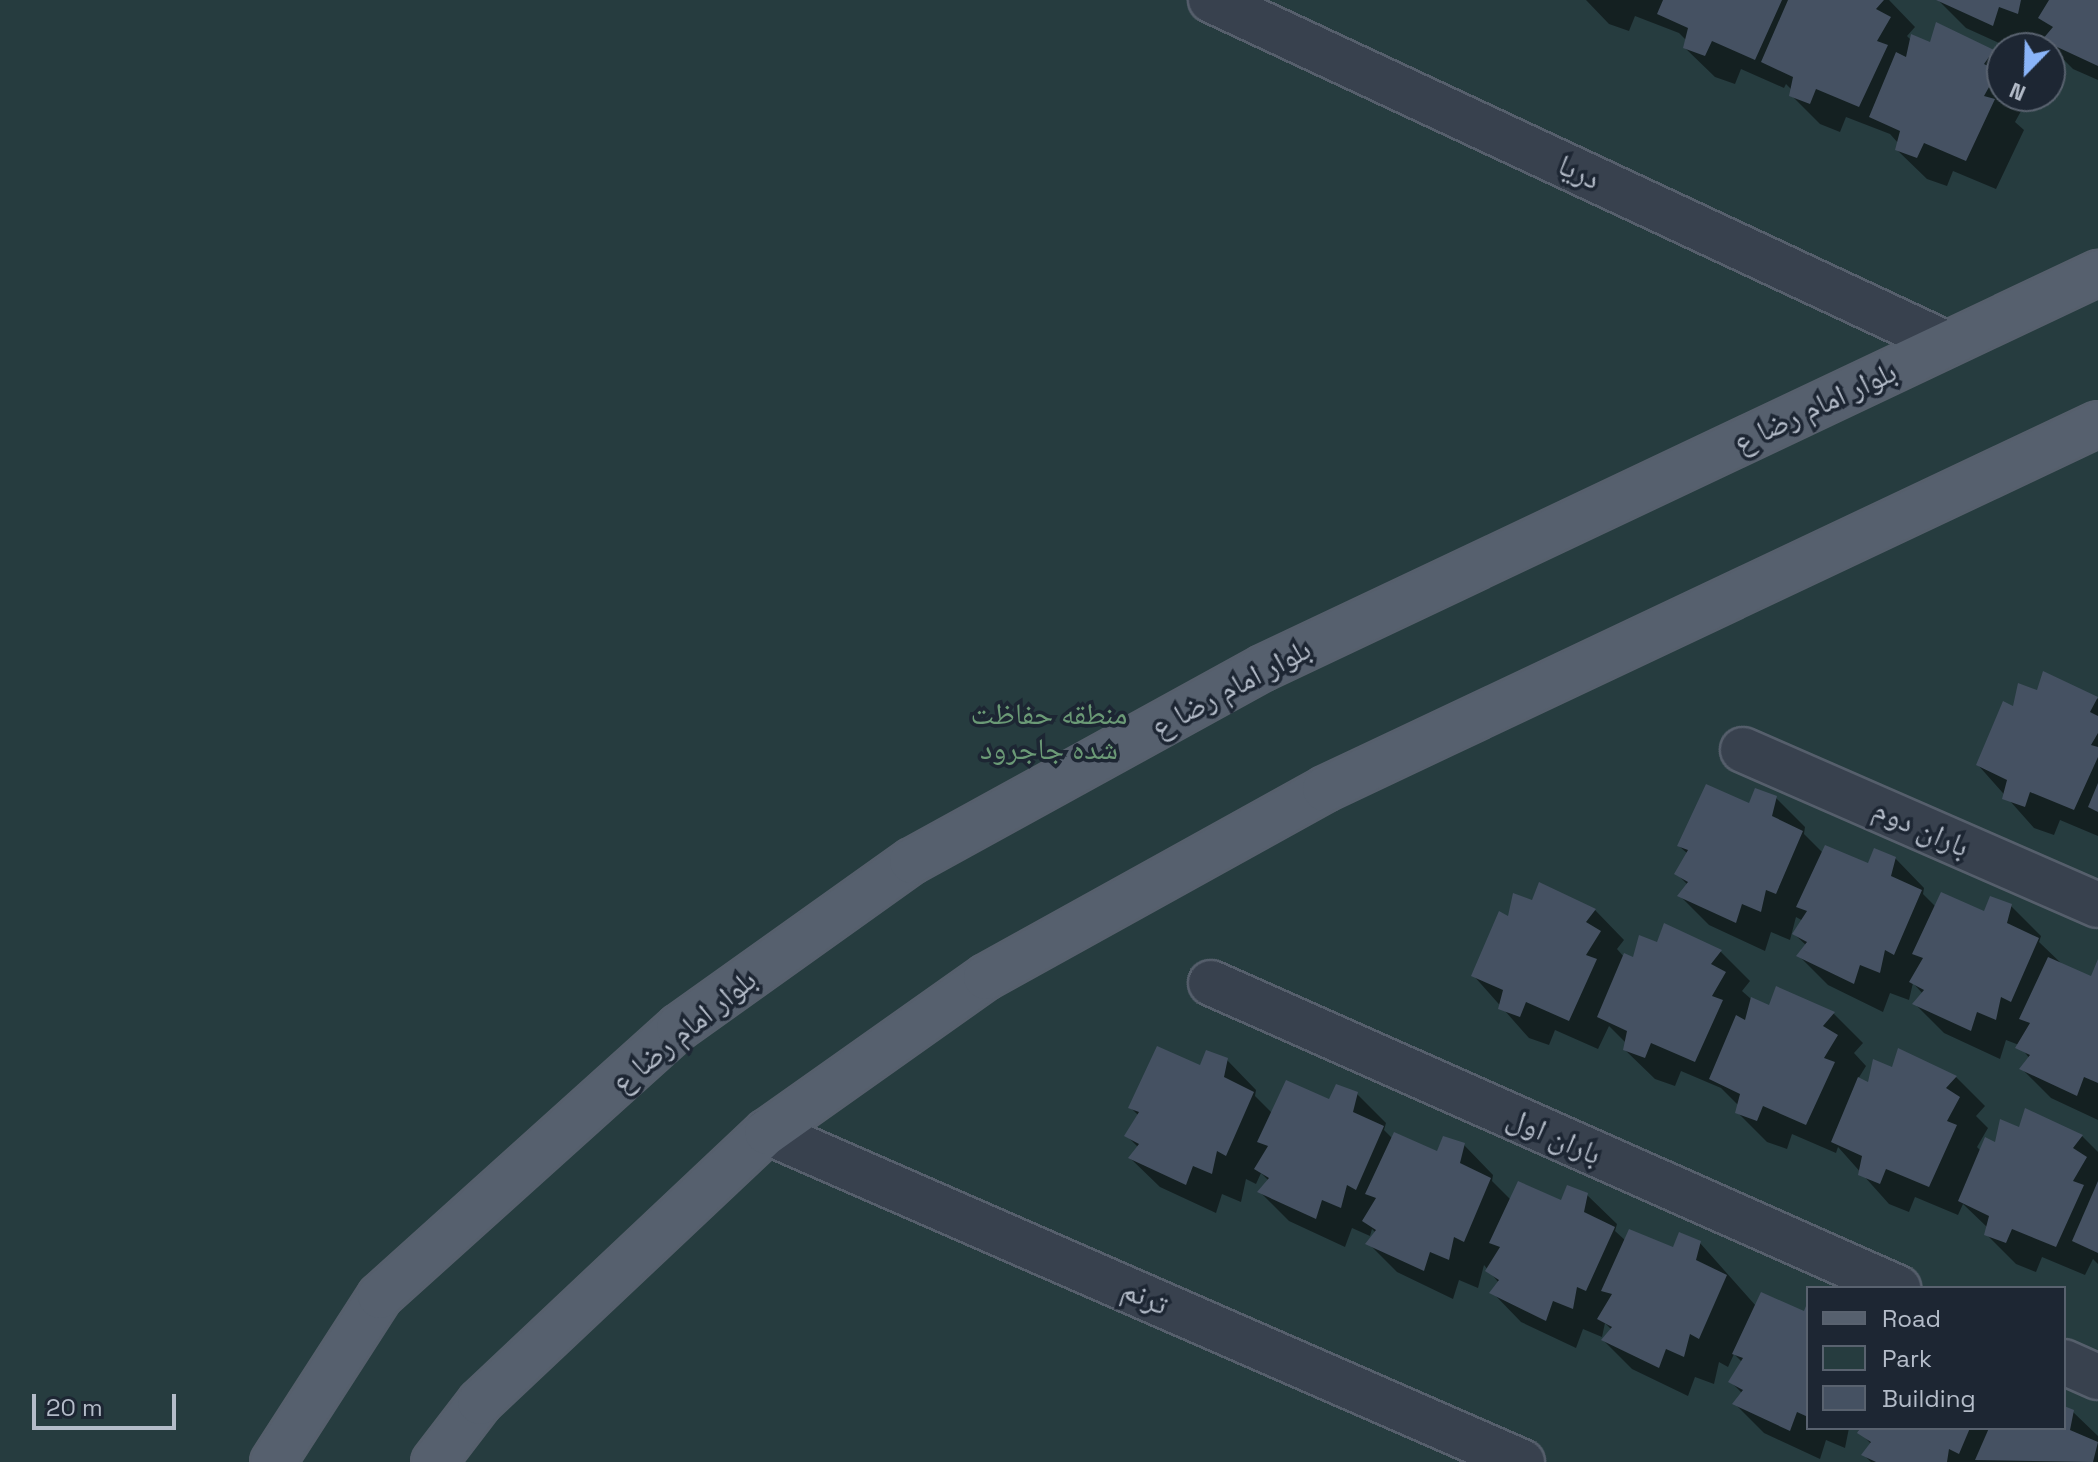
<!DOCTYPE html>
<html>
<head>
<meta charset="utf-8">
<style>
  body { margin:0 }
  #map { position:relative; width:2098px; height:1462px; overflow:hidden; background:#242f3e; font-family:"Space Grotesk","Noto Naskh Arabic",sans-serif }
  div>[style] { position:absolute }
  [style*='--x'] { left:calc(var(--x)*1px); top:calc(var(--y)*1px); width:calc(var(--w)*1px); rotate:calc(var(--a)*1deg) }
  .green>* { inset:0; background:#263c3f }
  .shadow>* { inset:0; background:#0007 }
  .building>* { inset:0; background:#455162 }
  .roads { filter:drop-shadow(2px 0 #565f6c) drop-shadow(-2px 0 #565f6c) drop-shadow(0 2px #565f6c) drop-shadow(0 -2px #565f6c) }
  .minor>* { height:44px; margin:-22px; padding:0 22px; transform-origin:22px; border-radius:22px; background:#38414e }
  .major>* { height:44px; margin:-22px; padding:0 22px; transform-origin:22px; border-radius:22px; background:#56606e }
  span { translate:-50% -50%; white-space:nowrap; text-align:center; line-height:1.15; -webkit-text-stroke:7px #1d2633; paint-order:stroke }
  .street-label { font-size:30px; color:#b4bcc9 }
  .park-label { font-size:30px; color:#6b9a76 }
  .legend { position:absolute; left:1806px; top:1286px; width:260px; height:144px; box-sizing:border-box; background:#1d2633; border:2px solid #59626f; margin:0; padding:10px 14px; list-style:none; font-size:24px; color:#b4bcc9 }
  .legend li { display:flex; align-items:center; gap:16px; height:40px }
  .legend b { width:40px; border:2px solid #59626f }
  .north { position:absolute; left:1986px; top:32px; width:80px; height:80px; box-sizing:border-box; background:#1d2633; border:2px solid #59626f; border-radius:50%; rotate:203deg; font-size:22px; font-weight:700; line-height:32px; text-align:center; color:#b4bcc9 }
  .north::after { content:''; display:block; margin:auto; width:28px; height:36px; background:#8ab4f8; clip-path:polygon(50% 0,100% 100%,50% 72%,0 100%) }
  .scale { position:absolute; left:32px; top:1394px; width:144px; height:36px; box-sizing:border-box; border:4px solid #b4bcc9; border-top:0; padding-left:10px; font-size:24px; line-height:28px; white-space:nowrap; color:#b4bcc9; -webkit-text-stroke:6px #1d2633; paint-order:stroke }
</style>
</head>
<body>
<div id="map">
  <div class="green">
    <div style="clip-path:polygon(evenodd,0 0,2098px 0,2098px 1462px,0 1462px,0 0,2002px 48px,2050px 48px,2050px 96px,2002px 96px,2002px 48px,0 0,1808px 1288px,2064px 1288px,2064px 1428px,1808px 1428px,1808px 1288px)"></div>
  </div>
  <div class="shadow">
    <div style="clip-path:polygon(1586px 0,1889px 0,1915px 27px,1907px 36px,1912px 41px,1931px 44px,1937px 25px,1993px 52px,2002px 60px,2002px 96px,2020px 96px,2026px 102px,2015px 122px,2024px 130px,1996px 189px,1953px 171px,1947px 186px,1927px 179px,1897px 150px,1899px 144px,1890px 134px,1846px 117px,1840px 132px,1820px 124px,1791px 95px,1792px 90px,1786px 84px,1784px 88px,1741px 69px,1735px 84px,1715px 77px,1685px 48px,1687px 41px,1679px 33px,1635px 16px,1629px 31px,1609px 24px)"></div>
    <div style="clip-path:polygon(1938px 0,2098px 0,2098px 80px,2073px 69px,2045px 41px,2029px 35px,2024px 48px,2010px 48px,1966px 28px)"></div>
    <div style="clip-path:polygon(2044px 674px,2098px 699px,2098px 836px,2060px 820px,2054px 835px,2034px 828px,1978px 765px,2015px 709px,2038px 693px)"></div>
    <div style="clip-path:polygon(1776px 798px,1805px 827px,1804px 834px,1823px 853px,1869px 866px,1895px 858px,1924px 888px,1923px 894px,1936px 907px,1985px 913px,2011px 906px,2041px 936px,2039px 942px,2064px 966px,2092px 979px,2098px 964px,2098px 1120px,2051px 1098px,2022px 1069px,2030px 1059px,2019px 1045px,2006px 1040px,2000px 1059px,1944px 1033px,1915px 1004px,1923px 994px,1913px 983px,1909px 1000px,1890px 993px,1883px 1012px,1828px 985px,1799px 956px,1807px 946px,1794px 934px,1803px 921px,1796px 917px,1790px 940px,1771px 932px,1765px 951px,1709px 925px,1680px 896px,1688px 885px,1676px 873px,1688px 854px,1679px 846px,1750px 806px)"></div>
    <div style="clip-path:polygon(1540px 884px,1595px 910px,1624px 940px,1617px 949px,1624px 957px,1635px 960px,1659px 945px,1665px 926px,1721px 952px,1750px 981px,1742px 991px,1751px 999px,1770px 1007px,1777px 988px,1834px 1014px,1863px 1043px,1854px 1053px,1866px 1066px,1858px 1079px,1870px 1085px,1893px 1070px,1956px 1077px,1985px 1106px,1976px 1116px,1988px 1128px,1977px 1147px,1981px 1151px,2020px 1130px,2026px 1111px,2082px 1136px,2098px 1152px,2098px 1264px,2093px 1259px,2085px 1275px,2042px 1257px,2036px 1272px,2016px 1264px,1986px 1234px,1988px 1228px,1963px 1204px,1958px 1215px,1915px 1197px,1909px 1212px,1889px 1204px,1838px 1147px,1836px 1153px,1792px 1134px,1787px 1149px,1767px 1142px,1737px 1112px,1739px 1106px,1721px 1088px,1681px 1071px,1675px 1086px,1655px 1079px,1625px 1050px,1627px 1044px,1609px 1026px,1598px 1049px,1555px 1030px,1549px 1045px,1529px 1038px,1473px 975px,1510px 920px,1533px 903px)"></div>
    <div style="clip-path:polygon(1227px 1060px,1256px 1090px,1255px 1096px,1273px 1114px,1357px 1094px,1386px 1123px,1384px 1130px,1393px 1139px,1438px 1153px,1464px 1145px,1493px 1175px,1492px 1181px,1511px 1200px,1562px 1202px,1587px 1195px,1617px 1224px,1615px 1231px,1626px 1241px,1674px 1250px,1700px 1243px,1756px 1306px,1805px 1313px,1808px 1306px,1808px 1428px,1849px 1428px,1845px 1448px,1826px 1440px,1820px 1459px,1764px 1433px,1734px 1403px,1743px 1394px,1731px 1382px,1742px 1362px,1734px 1354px,1728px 1367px,1719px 1362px,1714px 1384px,1695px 1377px,1688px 1396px,1632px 1369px,1603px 1340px,1612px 1330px,1605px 1323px,1602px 1337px,1583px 1329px,1576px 1348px,1521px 1322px,1492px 1292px,1499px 1283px,1484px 1265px,1478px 1288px,1459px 1280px,1453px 1299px,1397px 1272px,1368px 1243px,1376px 1233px,1372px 1229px,1370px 1236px,1352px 1228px,1345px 1247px,1289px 1221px,1260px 1192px,1269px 1181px,1261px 1173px,1256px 1184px,1246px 1179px,1241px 1202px,1222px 1194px,1216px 1213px,1160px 1187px,1130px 1158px,1139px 1148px,1127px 1136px,1139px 1116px,1131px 1108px,1201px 1067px)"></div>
    <div style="clip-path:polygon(2064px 1408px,2073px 1412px,2098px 1436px,2098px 1462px,1871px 1462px,1864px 1455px,1872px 1445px,1856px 1428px,2064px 1428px)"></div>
  </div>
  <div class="building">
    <div style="clip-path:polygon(1663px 0,1782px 0,1755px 60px,1712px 41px,1705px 56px,1683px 48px,1688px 28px,1657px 14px)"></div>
    <div style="clip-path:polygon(1788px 0,1884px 0,1876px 9px,1891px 17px,1877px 41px,1888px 45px,1859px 107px,1816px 89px,1810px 104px,1789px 96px,1793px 77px,1761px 62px)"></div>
    <div style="clip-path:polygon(1936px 0,2021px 0,2018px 14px,1999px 7px,1993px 26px)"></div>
    <div style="clip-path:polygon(2049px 0,2098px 0,2098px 66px,2042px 40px,2053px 27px,2038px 18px)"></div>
    <div style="clip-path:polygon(1936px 22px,1994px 50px,1984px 64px,1998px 71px,1984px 96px,1995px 99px,1966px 161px,1924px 143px,1917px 158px,1895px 150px,1900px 131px,1869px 117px,1896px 52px,1906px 57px,1911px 34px,1930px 42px)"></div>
    <div style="clip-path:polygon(2043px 671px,2098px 697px,2090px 712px,2098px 716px,2098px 733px,2091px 745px,2098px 747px,2098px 757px,2074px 810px,2030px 792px,2025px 807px,2002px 799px,2007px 780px,1976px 765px,2003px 701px,2013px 706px,2018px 683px,2037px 690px)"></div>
    <div style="clip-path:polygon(2098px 783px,2098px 812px,2088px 807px)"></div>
    <div style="clip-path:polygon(1706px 784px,1749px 803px,1755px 788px,1777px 796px,1772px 816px,1803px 831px,1776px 894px,1766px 890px,1761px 912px,1742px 904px,1736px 923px,1677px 896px,1688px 882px,1674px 874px,1688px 850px,1677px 846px)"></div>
    <div style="clip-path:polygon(1825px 845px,1868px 863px,1874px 848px,1896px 857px,1891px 876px,1922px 890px,1894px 955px,1885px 950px,1880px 973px,1860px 965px,1854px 984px,1796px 956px,1807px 942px,1792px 934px,1807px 911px,1796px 907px)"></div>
    <div style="clip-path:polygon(1539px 882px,1596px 909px,1586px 922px,1601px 931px,1586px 955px,1597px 959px,1569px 1021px,1526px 1002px,1520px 1017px,1498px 1009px,1503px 990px,1471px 976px,1499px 911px,1508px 916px,1513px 893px,1532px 900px)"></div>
    <div style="clip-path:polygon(1941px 892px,1984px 911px,1990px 896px,2012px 904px,2007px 923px,2039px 938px,2011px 1002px,2001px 997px,1996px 1020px,1977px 1012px,1971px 1031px,1912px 1004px,1924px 990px,1909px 982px,1923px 958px,1912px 954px)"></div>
    <div style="clip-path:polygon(1664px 923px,1722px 950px,1711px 964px,1726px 972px,1712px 996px,1723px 1000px,1695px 1062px,1651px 1043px,1645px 1058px,1623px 1050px,1627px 1031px,1597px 1017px,1624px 953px,1633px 957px,1639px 935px,1657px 942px)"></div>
    <div style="clip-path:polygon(2048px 957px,2091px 976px,2098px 959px,2098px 1083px,2084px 1077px,2077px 1096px,2019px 1069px,2030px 1055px,2015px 1048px,2030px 1023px,2019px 1019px)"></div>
    <div style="clip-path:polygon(1776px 986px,1835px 1012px,1823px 1026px,1838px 1035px,1824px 1058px,1835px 1062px,1806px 1125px,1763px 1106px,1757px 1121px,1735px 1113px,1740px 1094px,1709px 1079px,1736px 1015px,1745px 1020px,1751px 997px,1769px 1005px)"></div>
    <div style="clip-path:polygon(1157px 1046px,1200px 1065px,1206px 1050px,1228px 1058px,1224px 1077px,1254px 1092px,1226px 1156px,1217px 1151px,1212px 1174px,1193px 1166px,1186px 1185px,1128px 1158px,1139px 1144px,1124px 1136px,1139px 1112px,1128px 1108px)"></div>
    <div style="clip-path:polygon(1898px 1048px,1957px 1076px,1946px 1088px,1960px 1097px,1947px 1121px,1957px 1125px,1929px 1187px,1886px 1169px,1880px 1184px,1858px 1175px,1862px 1156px,1831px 1142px,1858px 1077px,1868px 1082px,1873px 1059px,1892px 1067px)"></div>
    <div style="clip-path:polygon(1286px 1080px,1329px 1099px,1336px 1084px,1358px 1092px,1353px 1112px,1384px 1126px,1356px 1190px,1347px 1185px,1341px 1208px,1322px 1200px,1316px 1219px,1257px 1192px,1269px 1178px,1254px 1169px,1268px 1146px,1257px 1142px)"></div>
    <div style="clip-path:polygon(2025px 1108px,2083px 1135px,2073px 1148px,2087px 1157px,2073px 1181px,2084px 1185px,2056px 1247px,2012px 1229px,2006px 1243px,1984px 1235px,1989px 1216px,1958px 1201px,1985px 1137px,1995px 1142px,2000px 1119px,2019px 1127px)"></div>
    <div style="clip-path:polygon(1394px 1132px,1437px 1151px,1443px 1136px,1465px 1143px,1460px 1163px,1491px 1178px,1464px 1242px,1454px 1237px,1449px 1260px,1430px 1252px,1424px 1271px,1365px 1244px,1376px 1230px,1362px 1221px,1376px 1198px,1365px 1194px)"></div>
    <div style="clip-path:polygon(1518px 1181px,1561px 1200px,1567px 1185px,1588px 1193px,1584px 1212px,1615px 1227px,1586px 1291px,1577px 1287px,1573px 1309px,1553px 1301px,1546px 1321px,1489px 1293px,1499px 1280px,1485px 1271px,1500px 1247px,1489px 1243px)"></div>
    <div style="clip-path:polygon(2098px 1181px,2098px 1253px,2072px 1241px)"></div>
    <div style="clip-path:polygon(1629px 1229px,1673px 1247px,1679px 1232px,1701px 1241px,1696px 1260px,1727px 1275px,1699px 1339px,1690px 1334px,1684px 1357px,1666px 1349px,1659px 1368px,1601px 1340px,1612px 1327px,1597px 1319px,1612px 1294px,1601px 1291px)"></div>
    <div style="clip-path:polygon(1761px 1292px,1804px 1311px,1808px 1301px,1808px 1417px,1797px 1412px,1790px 1431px,1732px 1404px,1743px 1390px,1728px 1382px,1743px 1358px,1732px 1354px)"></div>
    <div style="clip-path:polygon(2064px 1406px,2074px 1410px,2070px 1430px,2098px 1442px,2093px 1462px,1975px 1460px,1989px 1428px,2064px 1428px)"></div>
    <div style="clip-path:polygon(1860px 1428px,1970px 1428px,1959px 1454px,1949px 1449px,1947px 1462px,1876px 1462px,1861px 1455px,1871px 1442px,1857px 1433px)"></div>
  </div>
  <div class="roads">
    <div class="minor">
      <div style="--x:1211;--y:0;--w:812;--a:25.05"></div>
      <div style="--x:1743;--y:750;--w:387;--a:23.6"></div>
      <div style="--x:1211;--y:983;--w:752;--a:23.94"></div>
      <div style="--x:767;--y:1132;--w:824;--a:23.61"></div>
      <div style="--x:2064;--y:1362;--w:37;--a:24"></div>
    </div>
    <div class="major">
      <div style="--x:273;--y:1462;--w:197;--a:-57.2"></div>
      <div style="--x:380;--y:1296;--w:402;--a:-42"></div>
      <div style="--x:679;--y:1027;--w:286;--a:-35.5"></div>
      <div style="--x:912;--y:861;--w:401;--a:-28.8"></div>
      <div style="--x:1263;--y:668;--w:924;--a:-25.32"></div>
      <div style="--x:434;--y:1462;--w:76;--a:-52.5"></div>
      <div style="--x:480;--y:1402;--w:394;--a:-43.3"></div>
      <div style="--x:767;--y:1132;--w:268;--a:-35.3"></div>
      <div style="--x:986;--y:977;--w:388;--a:-29"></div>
      <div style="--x:1325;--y:789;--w:855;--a:-25.28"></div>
    </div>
  </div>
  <div class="street-label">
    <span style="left:1579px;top:172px;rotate:25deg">دریا</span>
    <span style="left:1815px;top:407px;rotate:-25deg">بلوار امام رضا ع</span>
    <span style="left:1231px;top:688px;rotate:-28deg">بلوار امام رضا ع</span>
    <span style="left:1921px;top:828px;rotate:24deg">باران دوم</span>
    <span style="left:684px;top:1031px;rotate:-39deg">بلوار امام رضا ع</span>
    <span style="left:1554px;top:1136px;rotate:24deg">باران اول</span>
    <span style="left:1145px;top:1297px;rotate:24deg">ترنم</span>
  </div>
  <div class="park-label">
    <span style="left:1049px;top:731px">منطقه حفاظت<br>شده جاجرود</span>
  </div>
  <ul class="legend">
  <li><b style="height:10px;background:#56606e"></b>Road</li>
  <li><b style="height:22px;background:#263c3f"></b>Park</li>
  <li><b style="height:22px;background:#455162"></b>Building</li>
  </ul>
  <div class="north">N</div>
  <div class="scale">20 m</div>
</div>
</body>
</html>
